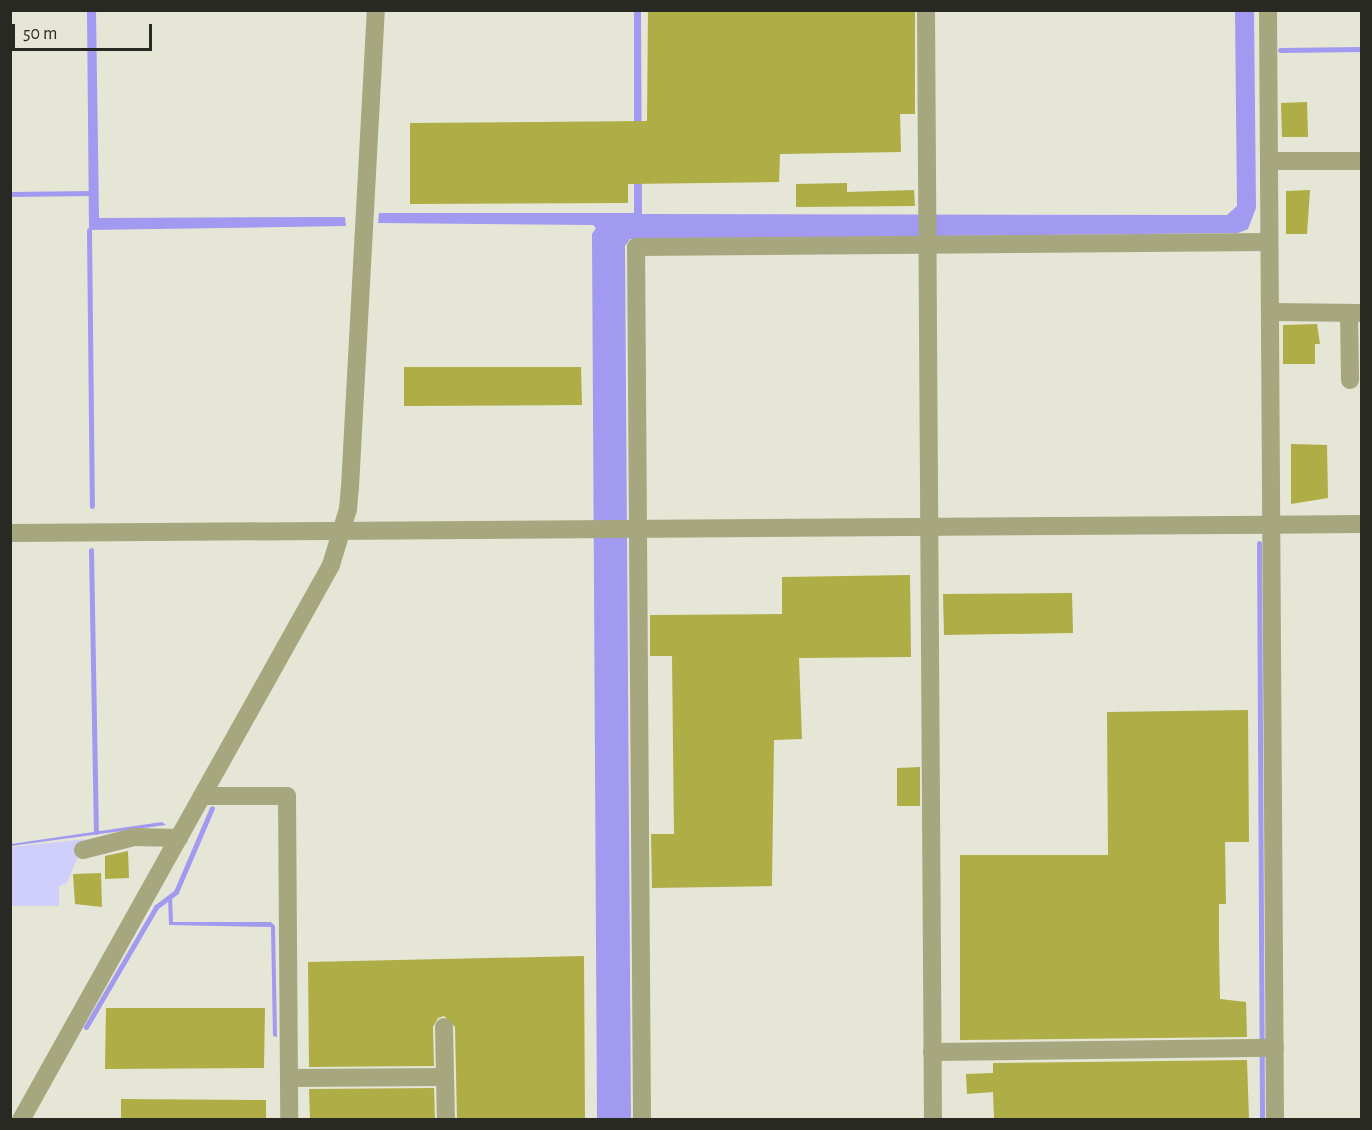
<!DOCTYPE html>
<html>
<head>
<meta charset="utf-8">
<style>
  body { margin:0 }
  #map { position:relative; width:1372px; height:1130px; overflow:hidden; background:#e5e6d6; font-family:"Alegreya Sans",sans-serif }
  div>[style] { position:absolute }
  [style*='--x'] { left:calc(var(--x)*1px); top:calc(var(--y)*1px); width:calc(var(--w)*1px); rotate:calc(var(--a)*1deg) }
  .green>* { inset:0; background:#d0cefb }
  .water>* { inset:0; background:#a299f1 }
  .stream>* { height:5px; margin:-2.5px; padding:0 2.5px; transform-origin:2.5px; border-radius:2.5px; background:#a299f1 }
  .building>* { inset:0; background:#aead46 }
  .minor>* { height:18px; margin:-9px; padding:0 9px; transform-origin:9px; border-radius:9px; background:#a6a77e }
  .tertiary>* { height:18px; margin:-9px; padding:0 9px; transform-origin:9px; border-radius:9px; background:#a6a77e }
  span { translate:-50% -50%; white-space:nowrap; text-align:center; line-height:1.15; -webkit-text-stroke:4.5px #e5e6d6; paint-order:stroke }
  .frame { position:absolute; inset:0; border:12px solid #292923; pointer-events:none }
  .scale { position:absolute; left:12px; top:24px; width:140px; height:27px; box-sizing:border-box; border:3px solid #292923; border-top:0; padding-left:8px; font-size:18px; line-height:21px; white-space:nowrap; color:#292923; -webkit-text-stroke:4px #e5e6d6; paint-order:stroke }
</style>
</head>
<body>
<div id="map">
  <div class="green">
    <div style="clip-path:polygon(85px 839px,67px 883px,59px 886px,59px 906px,11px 906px,11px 847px)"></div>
  </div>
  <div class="water">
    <div style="clip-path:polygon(634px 10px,641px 11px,642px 214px,1227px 215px,1237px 206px,1235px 11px,1254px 11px,1256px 208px,1248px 229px,1238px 233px,630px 239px,625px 246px,631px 1119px,597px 1119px,592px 234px,596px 228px,593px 225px,378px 223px,379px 213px,634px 213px)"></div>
    <div style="clip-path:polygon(87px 11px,96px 11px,99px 218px,345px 217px,346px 226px,89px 230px)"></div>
    <div style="clip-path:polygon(162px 822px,166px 825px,11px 846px,11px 844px)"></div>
    <div style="clip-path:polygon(172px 896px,173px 922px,271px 922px,275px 926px,277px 1037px,273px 1036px,271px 927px,169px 925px,168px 898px)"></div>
  </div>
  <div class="stream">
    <div style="--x:1280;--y:50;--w:82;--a:-0.7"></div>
    <div style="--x:10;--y:194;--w:84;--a:-0.7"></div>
    <div style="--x:89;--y:230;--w:276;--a:89.4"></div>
    <div style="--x:1259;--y:543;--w:577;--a:89.7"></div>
    <div style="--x:91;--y:550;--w:282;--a:89"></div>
    <div style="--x:86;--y:1027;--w:139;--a:-59.7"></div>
    <div style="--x:156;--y:907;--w:25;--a:-37"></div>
    <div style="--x:176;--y:892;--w:91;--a:-66.8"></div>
  </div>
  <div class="building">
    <div style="clip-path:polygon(648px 10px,915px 10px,915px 114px,900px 114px,901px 152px,780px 154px,779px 182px,628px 184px,628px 203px,410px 204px,410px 123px,647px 121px)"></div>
    <div style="clip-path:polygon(1307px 102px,1308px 137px,1282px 137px,1281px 103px)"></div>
    <div style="clip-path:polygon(847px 183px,847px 192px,914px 190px,915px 206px,796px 207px,796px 184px)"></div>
    <div style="clip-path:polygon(1310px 190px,1307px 234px,1286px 234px,1286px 191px)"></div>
    <div style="clip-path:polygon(1317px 324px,1320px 344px,1315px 344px,1315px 364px,1283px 364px,1283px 325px)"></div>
    <div style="clip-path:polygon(404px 367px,581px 367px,582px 405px,404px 406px)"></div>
    <div style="clip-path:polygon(1291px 444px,1327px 445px,1328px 498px,1291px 504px)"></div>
    <div style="clip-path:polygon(910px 575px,911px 657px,799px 658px,802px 739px,774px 740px,772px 886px,652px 888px,651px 834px,674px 834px,672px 656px,650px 656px,650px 615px,782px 614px,782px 577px)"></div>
    <div style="clip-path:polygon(1072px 593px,1073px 633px,944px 635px,943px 594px)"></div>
    <div style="clip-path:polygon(1248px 710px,1249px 842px,1225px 842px,1226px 904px,1219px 904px,1219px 944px,1220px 999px,1246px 1002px,1247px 1037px,960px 1040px,960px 855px,1108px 855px,1107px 712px)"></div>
    <div style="clip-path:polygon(920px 767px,920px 806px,897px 806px,897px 768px)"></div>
    <div style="clip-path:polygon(128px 851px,129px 878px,105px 879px,105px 856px)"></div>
    <div style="clip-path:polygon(101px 873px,102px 907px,75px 904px,73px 874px)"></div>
    <div style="clip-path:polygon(584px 956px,585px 1119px,457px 1119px,455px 1027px,444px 1016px,438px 1018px,433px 1027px,434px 1066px,309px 1067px,308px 962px)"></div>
    <div style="clip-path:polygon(106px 1008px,265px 1008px,264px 1068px,105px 1069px)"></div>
    <div style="clip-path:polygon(1247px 1060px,1249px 1119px,994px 1119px,993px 1092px,967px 1094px,966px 1074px,993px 1073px,993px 1063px)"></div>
    <div style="clip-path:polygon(434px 1088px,435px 1119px,310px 1119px,309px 1089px)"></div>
    <div style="clip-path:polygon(121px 1099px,266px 1100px,266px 1119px,121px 1118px)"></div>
  </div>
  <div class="minor">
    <div style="--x:926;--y:10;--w:1110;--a:89.64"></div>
    <div style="--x:1268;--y:10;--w:1110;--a:89.64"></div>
    <div style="--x:1269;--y:161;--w:93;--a:0"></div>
    <div style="--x:1270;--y:312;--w:92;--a:0.6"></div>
    <div style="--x:1349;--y:313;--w:67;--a:89.1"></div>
    <div style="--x:202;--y:796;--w:85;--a:0"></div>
    <div style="--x:287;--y:796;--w:324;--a:89.6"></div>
    <div style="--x:83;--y:850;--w:53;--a:-14.3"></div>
    <div style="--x:134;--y:837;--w:45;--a:1.3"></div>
    <div style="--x:444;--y:1027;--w:93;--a:88.8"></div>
    <div style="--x:932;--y:1052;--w:343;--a:-0.7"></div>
    <div style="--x:289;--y:1078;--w:156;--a:-0.4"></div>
    <div style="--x:642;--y:1120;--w:873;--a:-90.39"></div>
    <div style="--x:636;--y:247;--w:633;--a:-0.45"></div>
  </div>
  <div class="tertiary">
    <div style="--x:10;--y:533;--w:1352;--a:-0.38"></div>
    <div style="--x:21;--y:1120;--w:636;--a:-60.81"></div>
    <div style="--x:331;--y:565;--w:59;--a:-73.1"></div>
    <div style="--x:348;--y:509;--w:22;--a:-85"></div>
    <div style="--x:350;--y:487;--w:478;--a:-86.9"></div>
  </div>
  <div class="frame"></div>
  <div class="scale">50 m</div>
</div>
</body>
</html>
